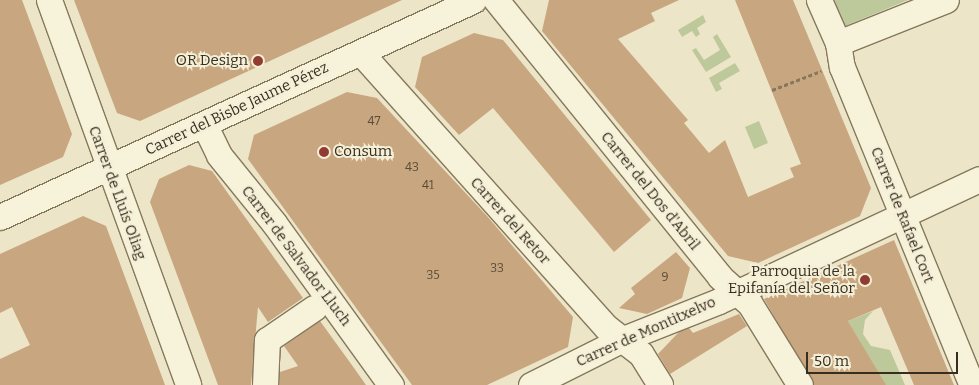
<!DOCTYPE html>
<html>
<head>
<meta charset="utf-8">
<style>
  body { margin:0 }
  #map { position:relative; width:979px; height:385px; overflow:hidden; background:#ece5c7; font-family:Bitter,serif }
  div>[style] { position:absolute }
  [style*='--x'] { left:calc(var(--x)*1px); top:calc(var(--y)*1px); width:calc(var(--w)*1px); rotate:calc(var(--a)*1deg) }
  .green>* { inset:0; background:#bec99b }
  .building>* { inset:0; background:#c8a67f }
  .path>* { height:3px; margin-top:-1.5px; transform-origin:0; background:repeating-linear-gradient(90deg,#86785d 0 4px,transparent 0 6.5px) }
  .roads { filter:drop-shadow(1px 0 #86785d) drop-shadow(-1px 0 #86785d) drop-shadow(0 1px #86785d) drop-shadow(0 -1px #86785d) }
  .minor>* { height:25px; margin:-12.5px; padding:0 12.5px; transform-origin:12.5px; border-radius:12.5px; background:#f7f2da }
  .dots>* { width:14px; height:14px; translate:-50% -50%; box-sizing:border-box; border:2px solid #f4efd6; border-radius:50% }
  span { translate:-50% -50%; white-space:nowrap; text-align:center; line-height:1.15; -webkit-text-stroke:4px #f4efd6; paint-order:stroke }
  .number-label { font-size:12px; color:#5b4c38 }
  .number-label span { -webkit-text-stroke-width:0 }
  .poi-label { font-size:15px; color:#372e20 }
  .right { translate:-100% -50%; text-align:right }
  .left { translate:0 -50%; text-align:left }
  .street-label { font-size:15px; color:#372e20 }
  .scale { position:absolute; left:806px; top:352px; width:152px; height:22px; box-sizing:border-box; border:2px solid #372e20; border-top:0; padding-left:6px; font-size:15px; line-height:18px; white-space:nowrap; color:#372e20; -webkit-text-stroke:4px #f4efd6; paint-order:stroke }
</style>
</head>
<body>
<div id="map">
  <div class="green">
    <div style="clip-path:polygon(834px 0,908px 0,845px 26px)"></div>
    <div style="clip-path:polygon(703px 15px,706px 22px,697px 28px,700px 34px,696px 37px,692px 31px,682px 37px,678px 30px)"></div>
    <div style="clip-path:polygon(717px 34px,731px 57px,706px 72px,692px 50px,696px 48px,704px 60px,720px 50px,713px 37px)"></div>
    <div style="clip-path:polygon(735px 63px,740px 71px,719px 83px,722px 89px,716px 92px,709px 78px)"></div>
    <div style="clip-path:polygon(759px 121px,768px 143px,754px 149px,745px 127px)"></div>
    <div style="clip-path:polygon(873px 311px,865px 320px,863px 334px,871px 346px,890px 350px,905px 385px,885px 385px,848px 321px)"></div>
  </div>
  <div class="building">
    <div style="clip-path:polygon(0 0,22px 0,72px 134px,63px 157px,0 185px)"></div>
    <div style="clip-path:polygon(74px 0,402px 0,140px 121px,117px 113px)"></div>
    <div style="clip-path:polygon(549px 0,679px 0,651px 13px,655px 21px,618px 39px,688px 120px,684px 123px,709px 153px,725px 140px,748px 197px,794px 177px,790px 168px,801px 164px,735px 0,793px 0,871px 188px,860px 216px,758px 263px,728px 256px,542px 31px)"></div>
    <div style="clip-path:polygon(474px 33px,503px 40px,651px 220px,614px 252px,493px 108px,459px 135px,415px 87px,422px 57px)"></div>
    <div style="clip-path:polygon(347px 92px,377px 98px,487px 216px,573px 317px,568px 347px,487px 385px,412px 385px,248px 159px,254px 135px)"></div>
    <div style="clip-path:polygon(189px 165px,212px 171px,303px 298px,268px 322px,258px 307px,251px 385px,218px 385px,150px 202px,159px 179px)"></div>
    <div style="clip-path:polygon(83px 216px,106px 226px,165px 385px,0 385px,0 359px,30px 345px,12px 307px,0 313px,0 254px)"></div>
    <div style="clip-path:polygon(894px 240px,954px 385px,914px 385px,881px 307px,848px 321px,886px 385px,814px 385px,764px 299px)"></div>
    <div style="clip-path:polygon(676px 252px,690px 268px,682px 298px,647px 314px,619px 308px,635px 294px,631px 288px)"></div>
    <div style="clip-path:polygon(739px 314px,747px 326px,670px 374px,658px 354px,679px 332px,689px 328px,693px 333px)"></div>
    <div style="clip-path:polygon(320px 321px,354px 368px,366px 385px,279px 385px,280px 372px,298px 366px,284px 346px)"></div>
  </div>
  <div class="path">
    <div style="--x:772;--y:90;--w:53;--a:-21.2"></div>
  </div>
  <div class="roads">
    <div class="minor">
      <div style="--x:49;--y:0;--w:409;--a:70.1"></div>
      <div style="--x:496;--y:0;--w:356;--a:51"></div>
      <div style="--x:720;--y:277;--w:40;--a:42"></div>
      <div style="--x:750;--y:304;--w:95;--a:58.3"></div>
      <div style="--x:819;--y:0;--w:47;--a:66.2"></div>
      <div style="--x:838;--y:43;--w:24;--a:81"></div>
      <div style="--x:842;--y:67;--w:344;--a:67.8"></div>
      <div style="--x:838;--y:43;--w:116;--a:-21.7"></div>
      <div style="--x:361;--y:53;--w:368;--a:48.2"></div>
      <div style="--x:606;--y:327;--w:44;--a:37.6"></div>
      <div style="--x:641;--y:354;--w:36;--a:58"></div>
      <div style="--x:204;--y:124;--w:34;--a:64"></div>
      <div style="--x:219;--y:155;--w:87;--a:51"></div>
      <div style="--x:274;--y:223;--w:200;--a:54.2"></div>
      <div style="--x:0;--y:217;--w:521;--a:-24.6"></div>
      <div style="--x:265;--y:385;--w:45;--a:-87.5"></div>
      <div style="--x:267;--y:340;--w:57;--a:-34.2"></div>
      <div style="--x:531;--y:385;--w:103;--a:-26.6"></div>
      <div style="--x:623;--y:339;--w:103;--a:-21.6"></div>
      <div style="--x:719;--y:301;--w:287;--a:-25.1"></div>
    </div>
  </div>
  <div class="dots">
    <div style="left:258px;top:61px;background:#923c31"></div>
    <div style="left:324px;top:152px;background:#923c31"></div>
    <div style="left:865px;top:280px;background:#923c31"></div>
  </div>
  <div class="number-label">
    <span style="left:374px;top:122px">47</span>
    <span style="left:412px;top:168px">43</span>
    <span style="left:428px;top:186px">41</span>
    <span style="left:497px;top:269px">33</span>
    <span style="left:433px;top:276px">35</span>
    <span style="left:665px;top:278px">9</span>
  </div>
  <div class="poi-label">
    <span class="right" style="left:248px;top:61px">OR Design</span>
    <span class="left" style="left:334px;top:152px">Consum</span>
    <span class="right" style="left:855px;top:280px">Parroquia de la<br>Epifanía del Señor</span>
  </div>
  <div class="street-label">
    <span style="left:237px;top:109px;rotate:-25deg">Carrer del Bisbe Jaume Pérez</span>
    <span style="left:650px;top:191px;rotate:51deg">Carrer del Dos d'Abril</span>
    <span style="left:117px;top:193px;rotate:70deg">Carrer de Lluís Oliag</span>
    <span style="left:902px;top:215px;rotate:68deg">Carrer de Rafael Cort</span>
    <span style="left:510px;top:221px;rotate:48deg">Carrer del Retor</span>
    <span style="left:296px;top:256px;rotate:53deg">Carrer de Salvador Lluch</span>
    <span style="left:646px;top:332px;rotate:-24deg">Carrer de Montitxelvo</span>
  </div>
  <div class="scale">50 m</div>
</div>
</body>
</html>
